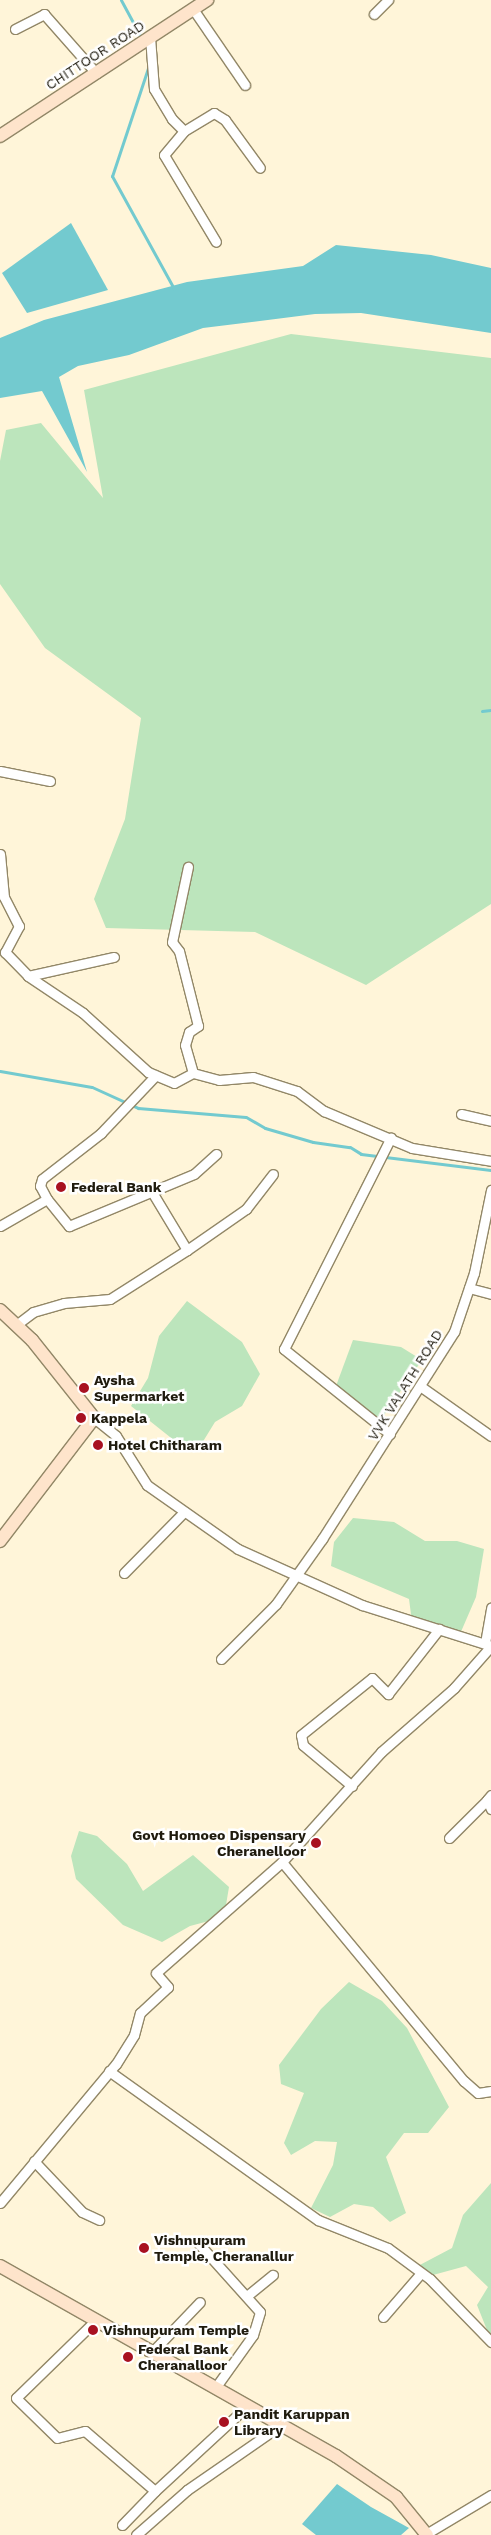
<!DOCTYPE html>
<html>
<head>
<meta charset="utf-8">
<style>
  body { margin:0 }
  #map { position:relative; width:491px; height:2535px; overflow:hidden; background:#fff5d9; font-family:"Work Sans",sans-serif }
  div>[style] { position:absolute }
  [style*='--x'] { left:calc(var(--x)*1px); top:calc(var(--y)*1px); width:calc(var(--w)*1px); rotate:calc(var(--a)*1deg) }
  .green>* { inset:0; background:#bce5bc }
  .water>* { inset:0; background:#73cacf }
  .stream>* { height:3px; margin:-1.5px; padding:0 1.5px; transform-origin:1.5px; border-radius:1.5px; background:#73cacf }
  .roads { filter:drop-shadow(1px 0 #928767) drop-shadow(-1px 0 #928767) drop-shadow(0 1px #928767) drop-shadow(0 -1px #928767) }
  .minor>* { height:9px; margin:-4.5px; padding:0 4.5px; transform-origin:4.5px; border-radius:4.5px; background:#fff }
  .secondary>* { height:12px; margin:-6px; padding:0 6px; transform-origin:6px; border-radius:6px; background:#fee4cb }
  .dots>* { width:14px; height:14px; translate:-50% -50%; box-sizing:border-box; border:2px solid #fff; border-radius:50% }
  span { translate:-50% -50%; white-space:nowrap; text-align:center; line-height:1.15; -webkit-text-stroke:5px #fff; paint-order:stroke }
  .street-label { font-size:14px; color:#1f1b0e }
  .poi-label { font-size:14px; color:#1f1b0e; font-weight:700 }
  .left { translate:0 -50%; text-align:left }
  .right { translate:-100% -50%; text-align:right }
</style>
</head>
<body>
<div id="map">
  <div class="green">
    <div style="clip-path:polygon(291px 334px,491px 358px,491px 904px,366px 985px,255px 932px,106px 928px,94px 899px,125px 819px,141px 718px,45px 648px,0 584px,0 461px,6px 430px,41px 423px,103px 498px,84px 390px)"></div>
    <div style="clip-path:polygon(187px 1301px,242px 1342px,260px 1374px,242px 1406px,215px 1422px,199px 1448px,185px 1449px,131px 1406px,148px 1378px,159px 1336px)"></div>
    <div style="clip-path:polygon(353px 1340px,401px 1347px,422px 1360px,382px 1418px,371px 1419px,336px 1386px)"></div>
    <div style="clip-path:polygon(353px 1518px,394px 1522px,425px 1541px,457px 1541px,484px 1549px,476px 1597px,460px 1634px,412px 1622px,409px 1599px,331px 1566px,334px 1542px)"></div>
    <div style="clip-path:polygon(79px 1831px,97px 1836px,127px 1864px,143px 1891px,193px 1855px,229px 1887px,224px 1917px,190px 1926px,162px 1942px,123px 1925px,76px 1879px,71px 1856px)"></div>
    <div style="clip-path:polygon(349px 1982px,382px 2001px,407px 2028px,449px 2107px,428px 2133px,404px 2133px,386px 2157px,406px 2213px,390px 2222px,373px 2207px,354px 2204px,330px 2217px,311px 2208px,333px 2165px,337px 2142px,315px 2141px,291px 2155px,284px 2143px,304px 2093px,281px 2084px,279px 2065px,321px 2009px)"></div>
    <div style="clip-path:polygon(491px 2183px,491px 2340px,477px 2305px,488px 2287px,466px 2266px,433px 2275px,416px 2267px,452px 2248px,463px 2215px)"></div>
  </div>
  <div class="water">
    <div style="clip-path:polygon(71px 223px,108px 290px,27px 313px,2px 273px)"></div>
    <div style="clip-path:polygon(336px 245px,431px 255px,491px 268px,491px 333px,361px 313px,315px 314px,203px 328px,129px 355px,78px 366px,59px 377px,87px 472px,42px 391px,0 398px,0 338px,44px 320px,187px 282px,303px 266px)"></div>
    <div style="clip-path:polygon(337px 2484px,371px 2507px,409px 2528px,401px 2535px,316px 2535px,302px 2524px)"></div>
  </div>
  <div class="stream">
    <div style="--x:121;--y:0;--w:44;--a:61.7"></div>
    <div style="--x:148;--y:68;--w:114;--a:108.4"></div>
    <div style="--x:112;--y:176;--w:129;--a:61.2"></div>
    <div style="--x:482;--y:711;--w:9;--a:-6"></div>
    <div style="--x:0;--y:1071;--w:93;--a:9.9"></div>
    <div style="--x:92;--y:1087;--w:51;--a:24.5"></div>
    <div style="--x:138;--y:1108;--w:108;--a:4.8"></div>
    <div style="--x:246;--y:1117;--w:22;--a:30"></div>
    <div style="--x:265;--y:1128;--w:50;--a:16.3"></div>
    <div style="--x:313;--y:1142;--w:37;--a:8"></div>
    <div style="--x:350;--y:1147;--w:13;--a:32"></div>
    <div style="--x:361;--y:1154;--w:131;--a:7"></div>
  </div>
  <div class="roads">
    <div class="minor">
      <div style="--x:193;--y:9;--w:92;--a:55.6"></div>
      <div style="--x:374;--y:14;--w:20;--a:-45"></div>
      <div style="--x:15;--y:29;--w:33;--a:-27"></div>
      <div style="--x:44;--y:14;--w:79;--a:48.6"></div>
      <div style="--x:150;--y:37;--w:52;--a:85.6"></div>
      <div style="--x:154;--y:89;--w:35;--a:59"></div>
      <div style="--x:172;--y:119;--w:17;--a:45"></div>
      <div style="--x:184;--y:131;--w:35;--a:-31"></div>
      <div style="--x:214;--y:113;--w:13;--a:32"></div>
      <div style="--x:225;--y:120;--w:59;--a:53.9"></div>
      <div style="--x:184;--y:131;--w:31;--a:130"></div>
      <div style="--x:164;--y:155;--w:101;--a:59.1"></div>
      <div style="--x:0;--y:771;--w:51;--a:11.3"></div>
      <div style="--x:0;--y:854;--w:43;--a:84.7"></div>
      <div style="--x:4;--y:897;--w:33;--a:63"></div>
      <div style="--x:19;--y:926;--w:30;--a:118"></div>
      <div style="--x:5;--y:952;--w:33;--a:46"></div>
      <div style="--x:28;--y:976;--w:66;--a:33.9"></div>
      <div style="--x:83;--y:1013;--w:88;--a:42.2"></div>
      <div style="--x:148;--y:1072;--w:28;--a:23"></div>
      <div style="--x:174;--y:1083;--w:21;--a:-28"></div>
      <div style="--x:193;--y:1073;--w:29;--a:-106"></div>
      <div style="--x:185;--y:1045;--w:14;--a:-73"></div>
      <div style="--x:189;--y:1032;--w:11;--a:-34"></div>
      <div style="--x:198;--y:1026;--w:77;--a:-104.2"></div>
      <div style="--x:179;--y:951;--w:11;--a:-128"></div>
      <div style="--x:172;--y:942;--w:77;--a:-78"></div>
      <div style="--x:28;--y:976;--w:88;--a:-12.5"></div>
      <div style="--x:193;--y:1073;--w:27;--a:15"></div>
      <div style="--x:219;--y:1080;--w:34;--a:-5"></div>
      <div style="--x:253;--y:1077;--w:46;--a:17.7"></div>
      <div style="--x:297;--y:1091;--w:34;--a:37"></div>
      <div style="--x:324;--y:1111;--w:95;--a:22.8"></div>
      <div style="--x:412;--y:1148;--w:80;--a:9.3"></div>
      <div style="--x:461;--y:1114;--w:31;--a:13"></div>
      <div style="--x:152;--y:1192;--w:68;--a:58.9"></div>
      <div style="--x:187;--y:1250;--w:72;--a:-34.8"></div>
      <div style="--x:246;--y:1209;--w:44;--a:-52.4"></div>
      <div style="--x:47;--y:1199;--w:35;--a:51"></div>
      <div style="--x:69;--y:1226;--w:135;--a:-22.6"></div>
      <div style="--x:194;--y:1174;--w:30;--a:-42"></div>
      <div style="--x:0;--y:1226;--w:54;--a:-29.9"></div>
      <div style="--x:47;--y:1199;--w:15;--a:-118"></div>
      <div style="--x:40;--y:1186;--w:7;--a:-74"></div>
      <div style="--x:42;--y:1179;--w:75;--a:-37.9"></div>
      <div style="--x:101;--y:1133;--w:79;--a:-46.5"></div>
      <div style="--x:469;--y:1288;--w:23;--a:15"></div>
      <div style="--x:16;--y:1325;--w:21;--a:-37"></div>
      <div style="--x:33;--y:1312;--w:32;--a:-16"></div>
      <div style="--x:64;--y:1303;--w:46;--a:-5"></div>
      <div style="--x:110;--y:1299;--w:91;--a:-32.5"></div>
      <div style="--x:420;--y:1386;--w:87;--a:35.2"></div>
      <div style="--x:94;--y:1418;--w:28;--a:39"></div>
      <div style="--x:116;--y:1436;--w:58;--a:57.7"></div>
      <div style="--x:147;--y:1485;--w:111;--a:35.1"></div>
      <div style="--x:238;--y:1549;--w:136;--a:24.3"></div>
      <div style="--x:362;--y:1605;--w:135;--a:17.6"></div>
      <div style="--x:390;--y:1434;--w:136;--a:-141.3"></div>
      <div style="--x:284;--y:1349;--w:237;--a:-63.2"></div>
      <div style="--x:124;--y:1573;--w:86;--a:-45.5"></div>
      <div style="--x:485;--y:1643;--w:36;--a:-80"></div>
      <div style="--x:221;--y:1659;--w:78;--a:-45"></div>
      <div style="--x:276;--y:1604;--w:80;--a:-54.7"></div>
      <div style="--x:322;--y:1539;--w:246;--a:-57.5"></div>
      <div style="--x:454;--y:1332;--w:62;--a:-71.3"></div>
      <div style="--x:474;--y:1273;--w:85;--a:-78.4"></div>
      <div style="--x:352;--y:1786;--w:64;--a:-140.1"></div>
      <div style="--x:303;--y:1745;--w:10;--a:-101"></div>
      <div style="--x:301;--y:1735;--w:91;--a:-38.8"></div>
      <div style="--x:372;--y:1678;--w:23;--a:45"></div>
      <div style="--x:388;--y:1694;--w:83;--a:-51.9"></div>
      <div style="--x:491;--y:1795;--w:6;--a:129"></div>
      <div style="--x:487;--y:1800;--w:10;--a:66"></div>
      <div style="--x:449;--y:1838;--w:54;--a:-45"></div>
      <div style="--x:282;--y:1862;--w:285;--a:50.3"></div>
      <div style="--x:464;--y:2081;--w:18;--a:41"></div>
      <div style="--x:478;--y:2093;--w:13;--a:-9"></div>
      <div style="--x:109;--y:2071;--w:257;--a:35.5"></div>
      <div style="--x:318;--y:2220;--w:75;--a:21.8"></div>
      <div style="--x:388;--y:2248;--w:52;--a:36.4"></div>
      <div style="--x:430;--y:2279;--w:88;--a:45.9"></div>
      <div style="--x:34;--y:2161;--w:70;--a:46.7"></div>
      <div style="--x:82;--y:2212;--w:19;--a:25"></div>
      <div style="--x:0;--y:2203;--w:181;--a:-50.2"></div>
      <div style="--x:116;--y:2064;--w:34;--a:-58"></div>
      <div style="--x:134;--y:2035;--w:23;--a:-75"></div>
      <div style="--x:140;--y:2013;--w:38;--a:-43"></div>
      <div style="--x:168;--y:1987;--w:18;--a:-131"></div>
      <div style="--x:156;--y:1973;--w:168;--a:-41.4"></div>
      <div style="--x:282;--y:1862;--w:148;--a:-48"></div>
      <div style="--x:381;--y:1752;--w:97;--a:-41.2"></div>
      <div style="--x:454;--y:1688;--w:56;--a:-48.6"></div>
      <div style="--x:199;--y:2244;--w:91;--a:48.1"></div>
      <div style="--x:260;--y:2312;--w:24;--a:107"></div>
      <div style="--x:253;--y:2335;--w:65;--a:125.6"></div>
      <div style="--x:248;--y:2295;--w:32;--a:-39"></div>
      <div style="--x:383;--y:2317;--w:58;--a:-49.2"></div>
      <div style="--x:95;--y:2321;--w:110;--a:135.7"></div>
      <div style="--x:16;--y:2398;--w:57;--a:44.3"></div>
      <div style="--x:57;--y:2438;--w:29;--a:-14"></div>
      <div style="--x:85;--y:2431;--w:92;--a:40.6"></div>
      <div style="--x:155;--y:2491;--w:125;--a:-42.7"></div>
      <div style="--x:152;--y:2352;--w:69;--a:-46.2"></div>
      <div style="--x:122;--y:2525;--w:47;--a:-45.9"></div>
      <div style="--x:426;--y:2534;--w:76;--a:-31"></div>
      <div style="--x:136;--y:2535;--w:68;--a:-41.4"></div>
      <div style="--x:187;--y:2490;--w:114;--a:-34.7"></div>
    </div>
    <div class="secondary">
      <div style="--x:0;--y:136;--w:248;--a:-33.3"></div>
      <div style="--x:0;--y:1310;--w:44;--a:43.2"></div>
      <div style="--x:32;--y:1340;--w:100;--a:51.5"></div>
      <div style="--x:94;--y:1418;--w:155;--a:127.4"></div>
      <div style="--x:0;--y:2266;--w:386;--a:29.5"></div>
      <div style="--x:336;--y:2456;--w:73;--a:34.3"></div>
      <div style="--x:396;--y:2497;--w:49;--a:50.8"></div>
    </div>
  </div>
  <div class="dots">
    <div style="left:61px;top:1187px;background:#a81121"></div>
    <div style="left:84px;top:1388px;background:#a81121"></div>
    <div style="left:81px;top:1418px;background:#a81121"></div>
    <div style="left:98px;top:1445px;background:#a81121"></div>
    <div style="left:316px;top:1843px;background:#a81121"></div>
    <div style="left:144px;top:2248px;background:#a81121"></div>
    <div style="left:93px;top:2330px;background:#a81121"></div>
    <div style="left:128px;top:2357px;background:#a81121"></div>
    <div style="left:224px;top:2422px;background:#a81121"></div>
  </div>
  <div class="street-label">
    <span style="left:95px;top:55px;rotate:-33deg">CHITTOOR ROAD</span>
    <span style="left:405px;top:1385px;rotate:-58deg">VVK VALATH ROAD</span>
  </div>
  <div class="poi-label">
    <span class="left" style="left:71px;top:1187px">Federal Bank</span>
    <span class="left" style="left:94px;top:1388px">Aysha<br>Supermarket</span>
    <span class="left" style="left:91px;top:1418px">Kappela</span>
    <span class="left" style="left:108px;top:1445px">Hotel Chitharam</span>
    <span class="right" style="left:306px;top:1843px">Govt Homoeo Dispensary<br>Cheranelloor</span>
    <span class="left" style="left:154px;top:2248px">Vishnupuram<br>Temple, Cheranallur</span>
    <span class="left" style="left:103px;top:2330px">Vishnupuram Temple</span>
    <span class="left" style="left:138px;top:2357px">Federal Bank<br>Cheranalloor</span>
    <span class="left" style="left:234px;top:2422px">Pandit Karuppan<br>Library</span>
  </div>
</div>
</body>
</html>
